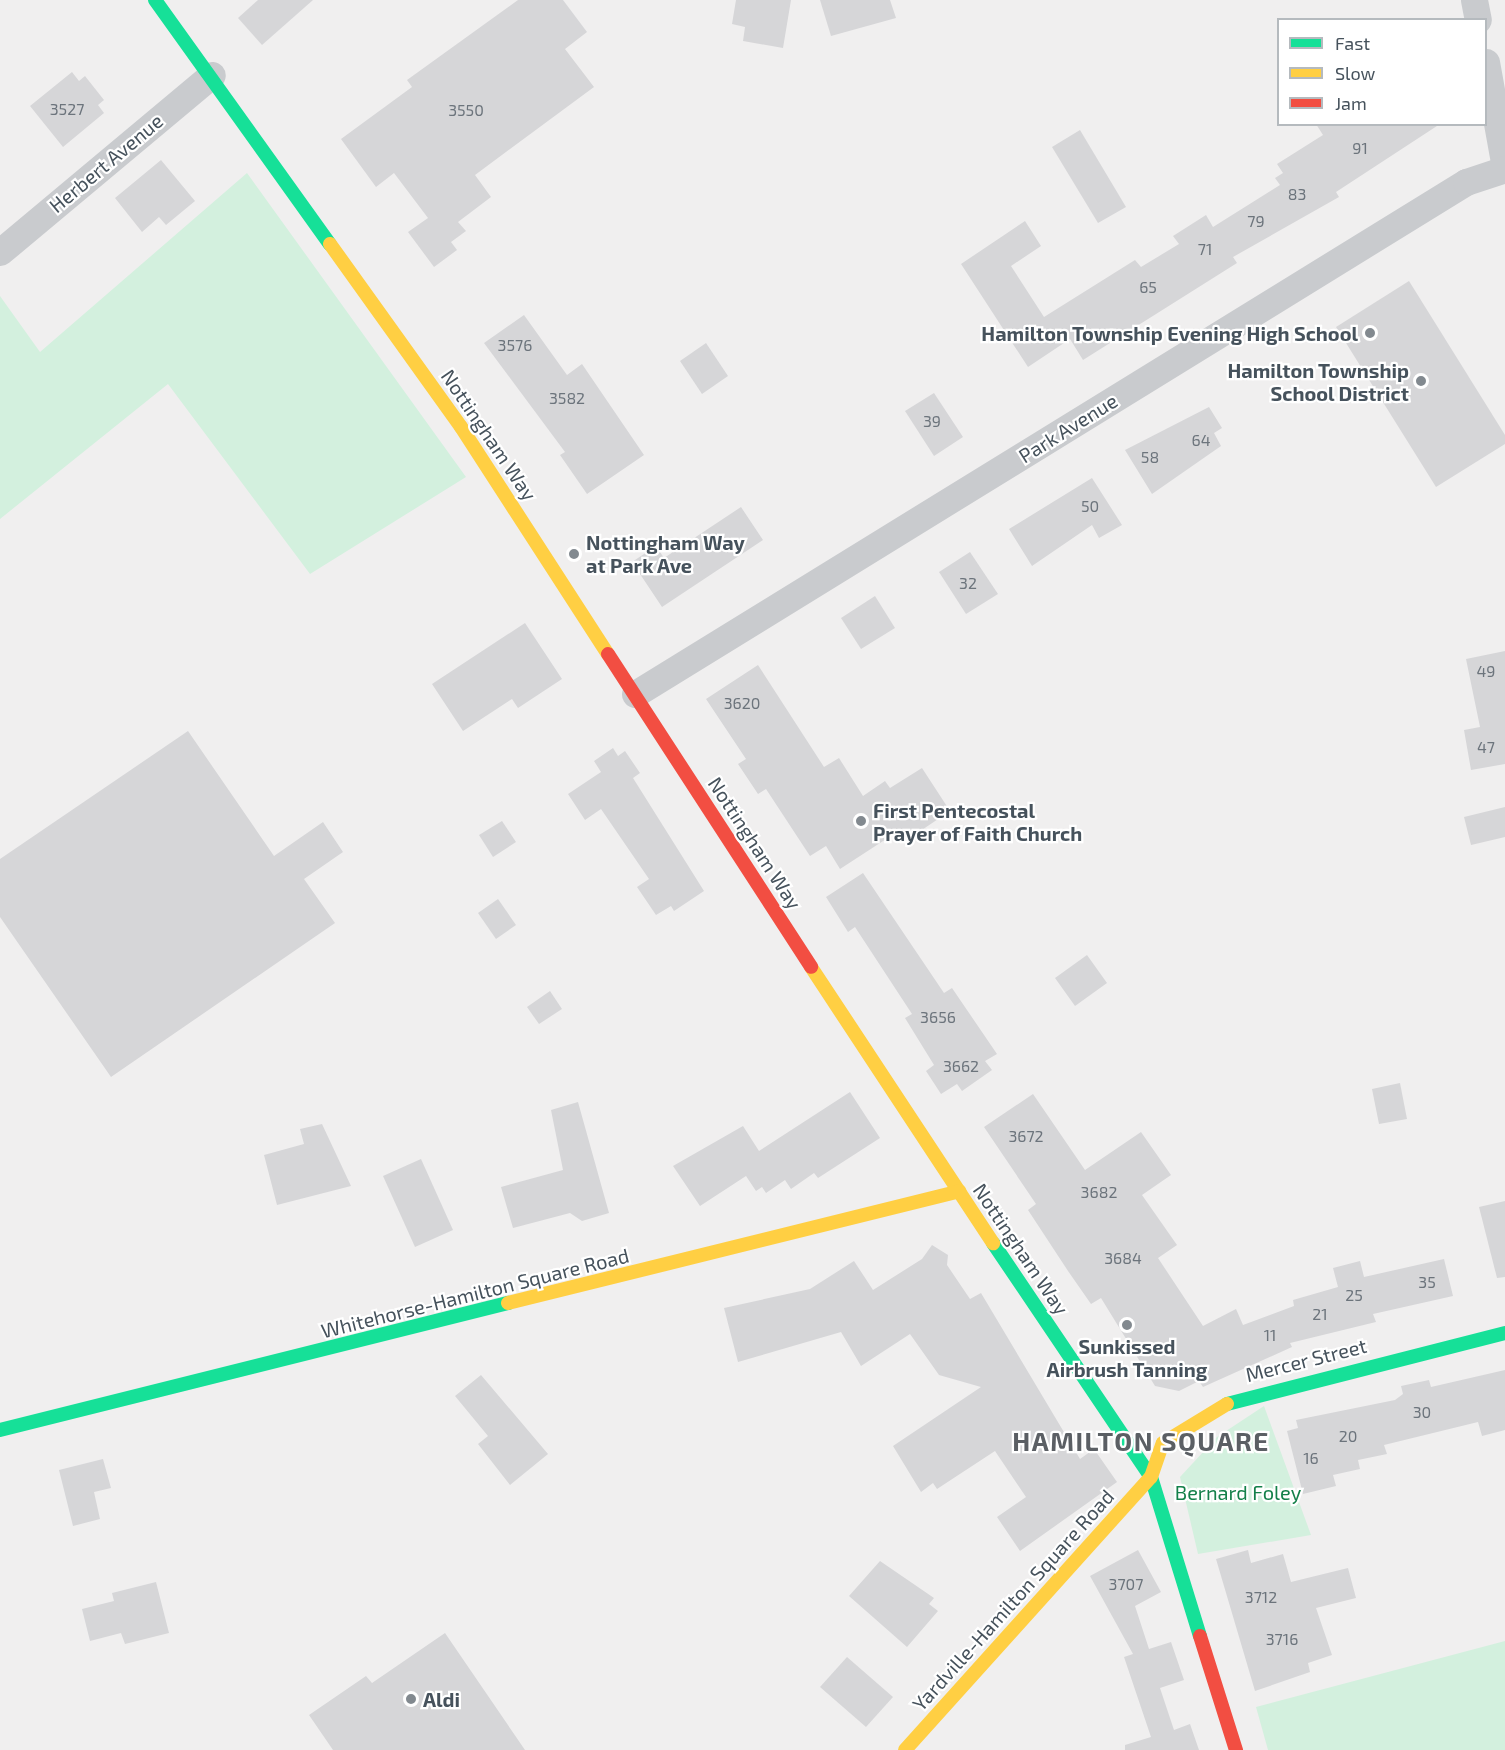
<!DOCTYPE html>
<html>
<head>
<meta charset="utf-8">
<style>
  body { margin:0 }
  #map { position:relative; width:1505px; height:1750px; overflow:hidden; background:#f0efef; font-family:"Exo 2",sans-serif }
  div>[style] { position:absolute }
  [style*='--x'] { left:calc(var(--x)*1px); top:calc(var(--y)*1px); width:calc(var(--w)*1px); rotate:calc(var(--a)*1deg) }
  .green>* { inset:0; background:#d3f0de }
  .building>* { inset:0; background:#d6d6d8 }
  .street>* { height:27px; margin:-13.5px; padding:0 13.5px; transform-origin:13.5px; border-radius:13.5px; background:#c9cbce }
  .fast>* { height:14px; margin:-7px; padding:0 7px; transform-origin:7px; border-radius:7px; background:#16e098 }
  .slow>* { height:14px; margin:-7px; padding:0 7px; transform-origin:7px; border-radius:7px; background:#ffcf43 }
  .jam>* { height:14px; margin:-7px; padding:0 7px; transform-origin:7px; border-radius:7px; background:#f24e42 }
  .dots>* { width:16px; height:16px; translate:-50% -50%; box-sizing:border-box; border:3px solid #fff; border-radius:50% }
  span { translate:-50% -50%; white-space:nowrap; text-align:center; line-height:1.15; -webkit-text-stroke:4.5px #fff; paint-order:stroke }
  .number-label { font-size:16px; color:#6c747c }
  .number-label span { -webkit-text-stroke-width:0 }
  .street-label { font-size:20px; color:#46525c }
  .poi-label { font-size:20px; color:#46525c; font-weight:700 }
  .right { translate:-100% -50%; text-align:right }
  .left { translate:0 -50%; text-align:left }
  .park-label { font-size:20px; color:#14804a }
  .district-label { font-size:26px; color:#5b5f64; font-weight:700; letter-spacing:1.5px }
  .legend { position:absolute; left:1277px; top:18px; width:210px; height:108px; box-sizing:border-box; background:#fff; border:2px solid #b5babe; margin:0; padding:8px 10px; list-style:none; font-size:18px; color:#46525c }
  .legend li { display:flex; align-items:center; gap:12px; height:30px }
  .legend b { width:30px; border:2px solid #b5babe }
</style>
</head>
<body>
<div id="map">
  <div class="green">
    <div style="clip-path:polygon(247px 173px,466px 477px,310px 574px,168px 384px,0 519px,0 296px,40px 352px)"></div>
    <div style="clip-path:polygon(1264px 1406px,1311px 1535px,1198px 1554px,1180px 1477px,1217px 1437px)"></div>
    <div style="clip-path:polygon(1505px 1641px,1505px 1750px,1268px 1750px,1256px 1707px)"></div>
  </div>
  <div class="building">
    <div style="clip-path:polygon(258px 0,313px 0,262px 45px,238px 18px)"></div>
    <div style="clip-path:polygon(518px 0,563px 0,587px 32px,565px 49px,594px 87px,475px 175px,491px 197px,458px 222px,466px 231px,451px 242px,457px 250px,434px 267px,408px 232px,428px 218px,394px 173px,376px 187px,341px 139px,412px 87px,407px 80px)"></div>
    <div style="clip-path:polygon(736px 0,791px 0,783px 48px,743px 41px,745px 27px,732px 24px)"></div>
    <div style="clip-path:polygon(820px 0,890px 0,896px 18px,831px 36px)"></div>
    <div style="clip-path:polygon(72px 72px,79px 81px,85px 76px,104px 100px,98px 105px,104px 113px,63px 147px,30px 106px)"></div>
    <div style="clip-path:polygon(1316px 124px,1440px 124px,1336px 192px,1339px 197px,1233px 257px,1237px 263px,1083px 360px,1070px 339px,1028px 367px,961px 264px,1025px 221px,1041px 246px,1011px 266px,1044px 317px,1135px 260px,1141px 267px,1179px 244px,1173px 236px,1206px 215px,1213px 227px,1280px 185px,1275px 178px,1283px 173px,1277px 164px,1323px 135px)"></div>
    <div style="clip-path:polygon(1080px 130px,1126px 207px,1098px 223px,1052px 147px)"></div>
    <div style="clip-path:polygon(161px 160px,195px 201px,166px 225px,159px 217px,142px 232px,115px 198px)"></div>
    <div style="clip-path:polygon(1409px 281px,1505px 435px,1505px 444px,1436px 487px,1336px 327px)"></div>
    <div style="clip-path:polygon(524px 315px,567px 375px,582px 364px,644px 455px,587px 494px,560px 455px,565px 452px,484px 343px)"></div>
    <div style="clip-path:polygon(706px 343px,728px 376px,702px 394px,680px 361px)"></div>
    <div style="clip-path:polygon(934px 393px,963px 437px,934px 456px,905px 411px)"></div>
    <div style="clip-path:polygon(1209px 407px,1222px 428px,1214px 433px,1221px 446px,1152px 494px,1125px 450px)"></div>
    <div style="clip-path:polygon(1092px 478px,1122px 525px,1099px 538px,1092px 525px,1032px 566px,1009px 529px)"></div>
    <div style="clip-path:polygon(741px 507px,763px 540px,662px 607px,632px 562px,656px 546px,664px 558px)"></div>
    <div style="clip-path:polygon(970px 552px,998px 594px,966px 614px,939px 572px)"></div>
    <div style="clip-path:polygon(875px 596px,895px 628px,861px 649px,841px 618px)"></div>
    <div style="clip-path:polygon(525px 623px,562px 679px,518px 708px,512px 699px,463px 731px,432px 684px)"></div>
    <div style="clip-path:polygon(1505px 651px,1505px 764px,1471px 770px,1464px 730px,1480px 727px,1466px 659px)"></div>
    <div style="clip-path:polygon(758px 665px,824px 767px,839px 758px,863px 796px,885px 781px,890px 788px,922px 768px,950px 811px,907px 840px,900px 830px,840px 869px,826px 846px,810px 856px,766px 789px,758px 794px,738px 764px,746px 759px,706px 699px)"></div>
    <div style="clip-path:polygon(188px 731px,274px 856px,323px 822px,343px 852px,304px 879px,335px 923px,111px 1077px,0 917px,0 859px)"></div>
    <div style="clip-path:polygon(613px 748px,618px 756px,625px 751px,640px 773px,633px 778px,704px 891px,674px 911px,671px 906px,656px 915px,637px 887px,649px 879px,601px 809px,585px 820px,568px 794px,601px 772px,594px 761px)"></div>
    <div style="clip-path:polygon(1505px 807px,1505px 837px,1471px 845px,1464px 817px)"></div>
    <div style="clip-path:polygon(502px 821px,516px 842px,493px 857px,479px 835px)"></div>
    <div style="clip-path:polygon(863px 873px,944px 993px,952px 988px,997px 1054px,985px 1061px,992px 1070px,962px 1091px,957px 1084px,941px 1094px,926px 1071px,934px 1065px,905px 1018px,912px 1014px,855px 927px,848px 932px,826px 897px)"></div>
    <div style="clip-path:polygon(498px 899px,516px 925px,496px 939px,478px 913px)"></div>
    <div style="clip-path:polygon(1087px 955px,1107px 983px,1075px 1006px,1055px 978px)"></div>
    <div style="clip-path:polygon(550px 991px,562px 1009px,539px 1024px,527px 1007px)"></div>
    <div style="clip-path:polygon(1400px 1083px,1407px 1119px,1379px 1124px,1372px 1089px)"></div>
    <div style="clip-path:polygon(850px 1092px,880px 1138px,818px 1178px,814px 1173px,791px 1189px,785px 1180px,766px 1193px,762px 1187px,756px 1191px,746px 1176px,700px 1206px,673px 1166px,743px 1126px,759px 1151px)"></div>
    <div style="clip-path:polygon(1033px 1094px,1085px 1170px,1141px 1132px,1171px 1175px,1142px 1195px,1177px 1245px,1158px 1258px,1203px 1326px,1236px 1309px,1243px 1325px,1294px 1306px,1293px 1300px,1338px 1287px,1333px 1268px,1360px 1261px,1364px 1277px,1444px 1259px,1453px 1296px,1373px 1314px,1376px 1322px,1290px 1343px,1292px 1347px,1203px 1387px,1199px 1381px,1179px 1391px,1155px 1386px,1101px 1298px,1091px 1304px,1068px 1271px,1028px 1210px,1036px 1204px,984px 1127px)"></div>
    <div style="clip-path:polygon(578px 1102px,609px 1213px,582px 1221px,570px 1213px,513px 1228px,501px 1187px,563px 1170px,551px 1110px)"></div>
    <div style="clip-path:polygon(322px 1124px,351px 1186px,277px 1205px,264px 1155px,304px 1144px,300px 1129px)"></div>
    <div style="clip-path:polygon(421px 1159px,453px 1230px,415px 1247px,383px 1176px)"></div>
    <div style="clip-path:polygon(1505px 1201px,1505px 1277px,1497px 1278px,1479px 1207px)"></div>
    <div style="clip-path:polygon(932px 1245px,948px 1255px,947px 1265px,970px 1299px,981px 1293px,1080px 1459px,1094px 1449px,1117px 1482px,1020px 1551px,997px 1517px,1026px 1497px,995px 1451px,937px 1489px,933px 1483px,921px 1492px,893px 1446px,981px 1387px,939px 1375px,910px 1334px,861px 1366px,841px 1332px,738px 1362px,724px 1308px,810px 1289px,854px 1261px,873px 1290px,922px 1259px)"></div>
    <div style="clip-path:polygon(1505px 1370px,1505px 1430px,1482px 1436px,1478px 1422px,1384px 1445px,1387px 1454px,1358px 1460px,1360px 1469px,1333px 1475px,1336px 1486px,1303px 1494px,1287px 1431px,1298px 1428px,1296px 1420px,1395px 1400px,1403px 1394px,1401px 1386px,1429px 1380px,1431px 1387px)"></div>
    <div style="clip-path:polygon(481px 1375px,548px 1454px,510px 1485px,478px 1444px,488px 1436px,455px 1396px)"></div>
    <div style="clip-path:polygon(103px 1459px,111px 1488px,94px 1492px,100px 1519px,73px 1526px,59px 1470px)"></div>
    <div style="clip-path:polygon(1138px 1550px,1161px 1592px,1135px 1606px,1149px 1649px,1171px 1642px,1184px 1680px,1160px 1688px,1174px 1730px,1190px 1724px,1199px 1750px,1125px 1750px,1125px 1745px,1151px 1737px,1124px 1657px,1133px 1654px,1090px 1576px)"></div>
    <div style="clip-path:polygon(1248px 1550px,1251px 1563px,1283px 1554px,1291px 1582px,1348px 1568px,1356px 1598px,1316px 1608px,1332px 1655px,1308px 1663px,1310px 1672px,1255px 1691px,1216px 1559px)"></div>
    <div style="clip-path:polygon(880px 1561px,934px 1598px,929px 1604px,938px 1611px,907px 1647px,849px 1596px)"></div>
    <div style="clip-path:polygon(156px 1582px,169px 1633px,125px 1644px,121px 1633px,90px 1641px,82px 1609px,114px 1601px,112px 1593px)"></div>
    <div style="clip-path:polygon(445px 1633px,525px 1750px,333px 1750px,309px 1715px,366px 1676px,372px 1683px)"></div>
    <div style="clip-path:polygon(847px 1657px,893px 1697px,866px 1727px,820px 1687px)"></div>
  </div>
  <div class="street">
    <div style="--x:1474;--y:0;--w:20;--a:79"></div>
    <div style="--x:1486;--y:62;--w:108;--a:79.8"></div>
    <div style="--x:0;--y:252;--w:276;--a:-39.9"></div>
    <div style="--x:635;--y:694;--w:976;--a:-31.64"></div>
    <div style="--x:1466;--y:182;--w:41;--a:-18.4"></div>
  </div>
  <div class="fast">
    <div style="--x:155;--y:0;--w:300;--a:54.4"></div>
    <div style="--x:993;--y:1243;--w:282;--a:56"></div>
    <div style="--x:1151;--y:1477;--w:166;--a:72.9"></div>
    <div style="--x:1227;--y:1404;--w:287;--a:-14.3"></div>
    <div style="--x:0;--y:1430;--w:524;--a:-14.04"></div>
  </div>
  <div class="slow">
    <div style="--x:330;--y:244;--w:225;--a:54.4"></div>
    <div style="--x:461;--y:427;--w:270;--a:57.1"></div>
    <div style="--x:811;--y:967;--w:331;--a:56.6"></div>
    <div style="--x:508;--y:1303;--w:465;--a:-13.9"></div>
    <div style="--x:905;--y:1750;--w:367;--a:-48"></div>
    <div style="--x:1151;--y:1477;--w:36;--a:-71"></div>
    <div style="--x:1163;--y:1443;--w:75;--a:-31.4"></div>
  </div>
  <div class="jam">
    <div style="--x:608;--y:654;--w:373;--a:57"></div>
    <div style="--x:1200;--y:1636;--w:120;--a:72.5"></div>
  </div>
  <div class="dots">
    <div style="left:1370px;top:333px;background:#82898f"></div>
    <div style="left:1421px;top:381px;background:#82898f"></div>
    <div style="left:574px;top:554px;background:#82898f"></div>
    <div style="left:861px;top:821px;background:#82898f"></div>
    <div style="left:1127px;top:1325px;background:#82898f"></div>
    <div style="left:411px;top:1699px;background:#82898f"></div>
  </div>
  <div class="number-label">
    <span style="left:67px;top:109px">3527</span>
    <span style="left:466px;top:110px">3550</span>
    <span style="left:1360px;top:148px">91</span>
    <span style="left:1297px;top:194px">83</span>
    <span style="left:1256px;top:221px">79</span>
    <span style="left:1205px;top:249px">71</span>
    <span style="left:1148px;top:287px">65</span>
    <span style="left:515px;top:345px">3576</span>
    <span style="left:567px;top:398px">3582</span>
    <span style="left:932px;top:421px">39</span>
    <span style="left:1201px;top:440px">64</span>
    <span style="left:1150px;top:457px">58</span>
    <span style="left:1090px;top:506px">50</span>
    <span style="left:968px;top:583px">32</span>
    <span style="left:1486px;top:671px">49</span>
    <span style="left:742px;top:703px">3620</span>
    <span style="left:1486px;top:747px">47</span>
    <span style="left:938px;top:1017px">3656</span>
    <span style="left:961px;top:1066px">3662</span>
    <span style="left:1026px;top:1136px">3672</span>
    <span style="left:1099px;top:1192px">3682</span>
    <span style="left:1123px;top:1258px">3684</span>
    <span style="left:1427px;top:1282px">35</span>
    <span style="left:1354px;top:1295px">25</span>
    <span style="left:1320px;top:1314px">21</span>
    <span style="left:1270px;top:1335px">11</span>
    <span style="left:1422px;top:1412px">30</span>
    <span style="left:1348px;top:1436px">20</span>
    <span style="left:1311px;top:1458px">16</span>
    <span style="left:1126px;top:1584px">3707</span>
    <span style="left:1261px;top:1597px">3712</span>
    <span style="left:1282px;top:1639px">3716</span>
  </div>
  <div class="street-label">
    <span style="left:106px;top:163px;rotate:-40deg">Herbert Avenue</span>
    <span style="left:1068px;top:428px;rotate:-32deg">Park Avenue</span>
    <span style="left:489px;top:435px;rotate:56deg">Nottingham Way</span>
    <span style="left:755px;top:843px;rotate:57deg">Nottingham Way</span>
    <span style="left:1021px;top:1249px;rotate:56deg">Nottingham Way</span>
    <span style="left:475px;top:1293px;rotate:-14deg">Whitehorse-Hamilton Square Road</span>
    <span style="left:1306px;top:1360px;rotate:-14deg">Mercer Street</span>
    <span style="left:1013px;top:1600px;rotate:-48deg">Yardville-Hamilton Square Road</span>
  </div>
  <div class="poi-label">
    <span class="right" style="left:1358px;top:333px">Hamilton Township Evening High School</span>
    <span class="right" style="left:1409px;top:382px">Hamilton Township<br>School District</span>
    <span class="left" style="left:586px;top:554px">Nottingham Way<br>at Park Ave</span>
    <span class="left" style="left:873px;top:822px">First Pentecostal<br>Prayer of Faith Church</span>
    <span style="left:1127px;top:1358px">Sunkissed<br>Airbrush Tanning</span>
    <span class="left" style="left:423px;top:1699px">Aldi</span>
  </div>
  <div class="park-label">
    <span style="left:1238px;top:1492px">Bernard Foley</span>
  </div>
  <div class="district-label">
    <span style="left:1141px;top:1441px">HAMILTON SQUARE</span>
  </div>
  <ul class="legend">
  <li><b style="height:8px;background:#16e098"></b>Fast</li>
  <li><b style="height:8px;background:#ffcf43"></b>Slow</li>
  <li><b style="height:8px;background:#f24e42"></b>Jam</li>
  </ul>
</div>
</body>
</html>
